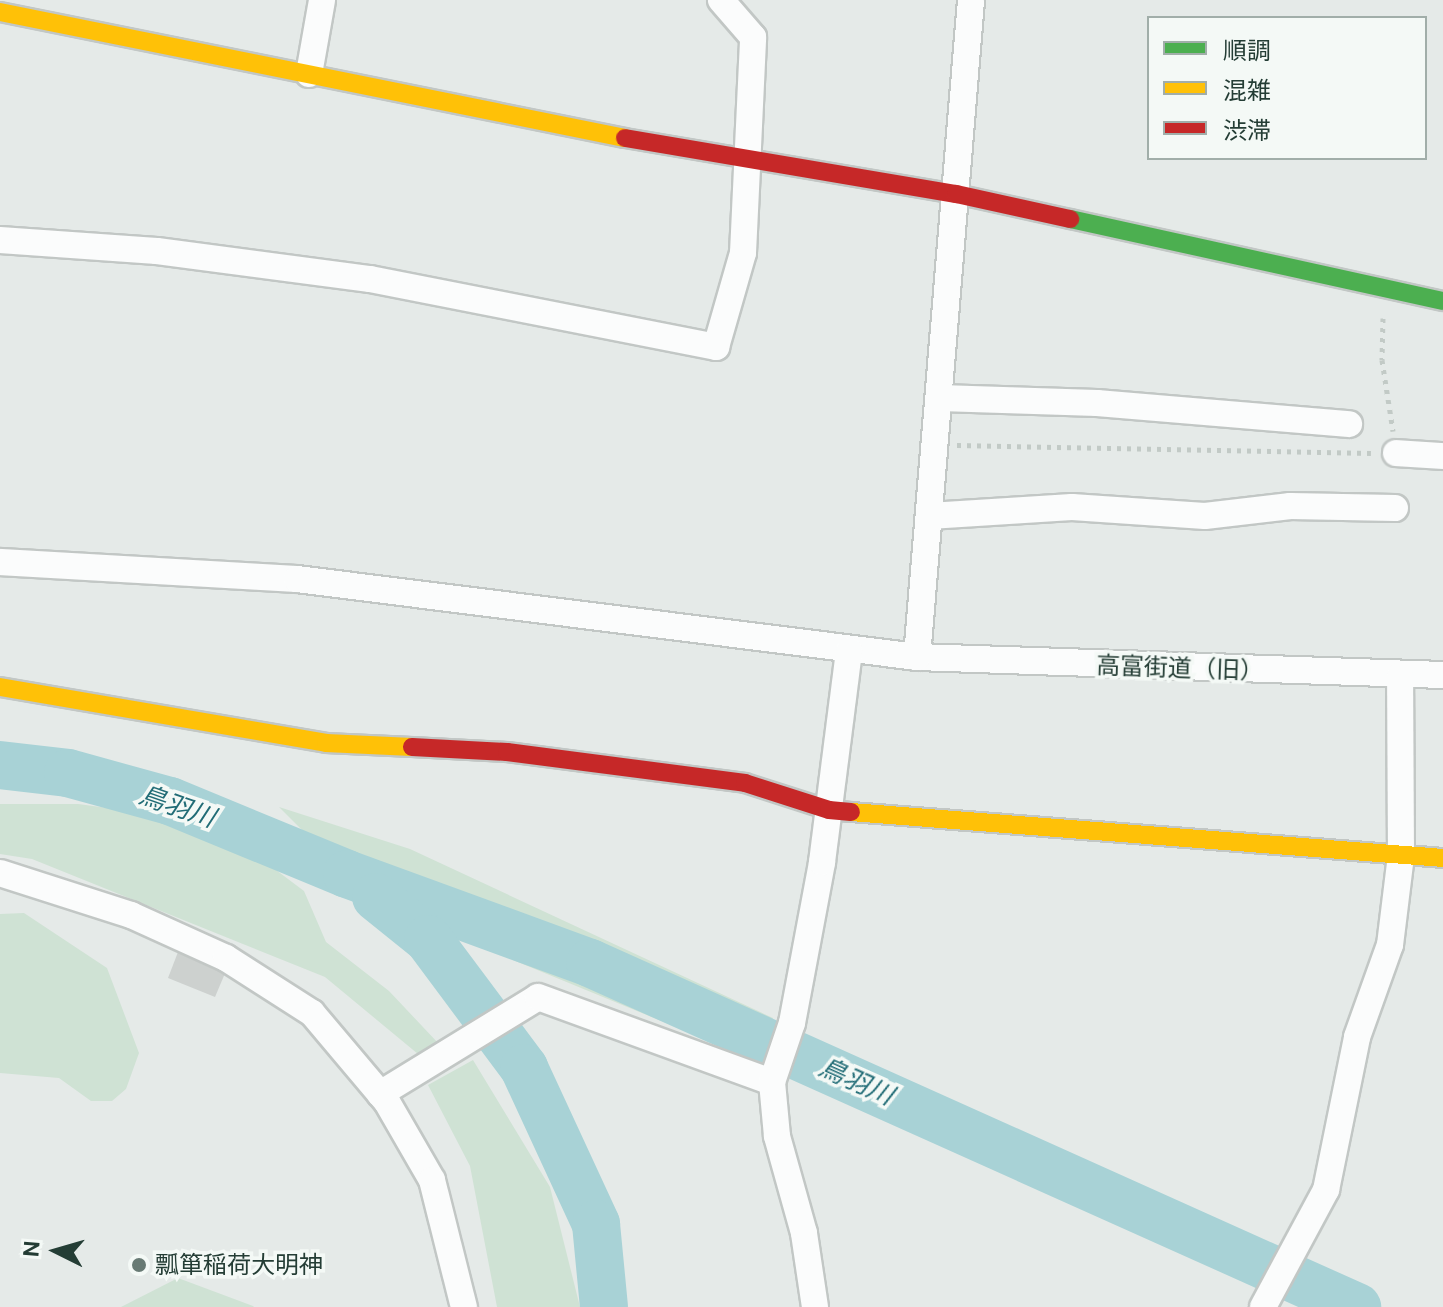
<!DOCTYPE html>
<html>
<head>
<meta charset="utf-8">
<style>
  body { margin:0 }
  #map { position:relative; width:1443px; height:1307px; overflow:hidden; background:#e5eae8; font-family:"DM Sans","Noto Sans JP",sans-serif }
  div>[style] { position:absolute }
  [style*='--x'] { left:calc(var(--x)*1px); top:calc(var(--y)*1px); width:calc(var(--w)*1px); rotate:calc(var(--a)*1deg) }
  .green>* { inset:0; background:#cfe2d4 }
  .river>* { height:48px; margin:-24px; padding:0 24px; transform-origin:24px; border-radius:24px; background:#a8d2d6 }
  .building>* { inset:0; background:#cdd1cf }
  .path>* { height:5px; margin-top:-2.5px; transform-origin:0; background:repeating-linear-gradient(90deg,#c2cac6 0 4px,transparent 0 10px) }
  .roads { filter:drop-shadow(2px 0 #c2c7c5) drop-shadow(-2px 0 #c2c7c5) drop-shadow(0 2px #c2c7c5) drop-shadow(0 -2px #c2c7c5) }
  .street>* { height:26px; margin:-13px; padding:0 13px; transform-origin:13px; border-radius:13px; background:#fbfcfc }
  .fast>* { height:18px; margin:-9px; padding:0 9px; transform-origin:9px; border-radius:9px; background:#4caf50 }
  .slow>* { height:18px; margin:-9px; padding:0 9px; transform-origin:9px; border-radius:9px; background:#ffc107 }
  .jam>* { height:18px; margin:-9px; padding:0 9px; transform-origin:9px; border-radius:9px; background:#c62828 }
  .dots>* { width:22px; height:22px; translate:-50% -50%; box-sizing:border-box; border:4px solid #f4f9f6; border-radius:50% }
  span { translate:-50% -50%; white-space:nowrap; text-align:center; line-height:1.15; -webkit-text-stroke:7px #f4f9f6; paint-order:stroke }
  .street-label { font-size:24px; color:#243d35 }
  .poi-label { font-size:24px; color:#243d35 }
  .left { translate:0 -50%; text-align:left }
  .water-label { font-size:26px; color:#216c76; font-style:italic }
  .legend { position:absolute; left:1147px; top:16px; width:280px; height:144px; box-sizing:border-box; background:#f4f9f6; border:2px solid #a1aea9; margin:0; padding:10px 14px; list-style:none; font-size:24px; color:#243d35 }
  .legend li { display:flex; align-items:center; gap:16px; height:40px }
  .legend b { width:40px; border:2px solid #a1aea9 }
  .north { position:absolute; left:16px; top:1211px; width:80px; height:80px; -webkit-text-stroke:6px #f4f9f6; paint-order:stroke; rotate:275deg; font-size:22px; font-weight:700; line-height:32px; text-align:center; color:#243d35 }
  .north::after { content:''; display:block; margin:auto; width:28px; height:36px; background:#243d35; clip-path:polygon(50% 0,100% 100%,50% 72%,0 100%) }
</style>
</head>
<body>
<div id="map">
  <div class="green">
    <div style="clip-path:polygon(0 804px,78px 804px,153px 814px,276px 870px,304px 891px,326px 942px,389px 991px,439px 1044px,418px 1054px,325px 977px,32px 859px,0 854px)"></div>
    <div style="clip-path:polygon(279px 807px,410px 849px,773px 1018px,761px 1062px,513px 960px,400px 872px,309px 837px)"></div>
    <div style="clip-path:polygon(24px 913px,107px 968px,139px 1053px,126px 1089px,112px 1101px,91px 1101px,59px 1078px,0 1073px,0 914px)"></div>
    <div style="clip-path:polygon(473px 1060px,550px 1187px,580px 1307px,497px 1307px,470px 1166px,428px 1085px)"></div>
    <div style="clip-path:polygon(178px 1278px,253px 1306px,254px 1307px,121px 1307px)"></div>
  </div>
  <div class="river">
    <div style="--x:0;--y:765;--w:68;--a:6.7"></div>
    <div style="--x:68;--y:773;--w:106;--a:15.4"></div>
    <div style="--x:170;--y:801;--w:191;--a:22.4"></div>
    <div style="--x:347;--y:874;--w:259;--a:20.1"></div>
    <div style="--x:590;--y:963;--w:841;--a:24.16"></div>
    <div style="--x:376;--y:897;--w:67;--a:38.9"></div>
    <div style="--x:428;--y:939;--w:161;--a:53.3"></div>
    <div style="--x:524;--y:1068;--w:172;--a:65.2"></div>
    <div style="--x:596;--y:1224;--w:83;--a:84.5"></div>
  </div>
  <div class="building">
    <div style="clip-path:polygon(178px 952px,226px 971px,215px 997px,168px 978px)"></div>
  </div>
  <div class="path">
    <div style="--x:1383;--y:318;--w:42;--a:91.4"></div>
    <div style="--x:1382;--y:360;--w:72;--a:81.2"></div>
    <div style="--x:957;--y:445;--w:414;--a:1.1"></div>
  </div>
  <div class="roads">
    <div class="street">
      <div style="--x:309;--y:74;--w:75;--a:-80"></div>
      <div style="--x:0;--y:240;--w:157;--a:4"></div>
      <div style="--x:157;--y:251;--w:215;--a:7.5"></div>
      <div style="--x:370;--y:279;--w:353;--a:11.1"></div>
      <div style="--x:716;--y:347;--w:98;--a:-74"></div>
      <div style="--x:743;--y:253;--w:216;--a:-87.3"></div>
      <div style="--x:753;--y:37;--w:49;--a:-130.9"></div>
      <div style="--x:940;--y:398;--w:157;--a:1.8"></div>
      <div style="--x:1097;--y:403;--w:253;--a:4.8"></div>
      <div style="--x:1396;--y:453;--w:47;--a:3.7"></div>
      <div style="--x:929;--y:516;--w:143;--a:-3.6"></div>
      <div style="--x:1072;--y:507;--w:133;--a:3.9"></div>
      <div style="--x:1205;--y:516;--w:86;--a:-6.7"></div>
      <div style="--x:1290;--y:506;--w:105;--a:1.1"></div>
      <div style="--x:0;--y:562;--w:297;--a:3.3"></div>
      <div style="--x:297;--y:579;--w:625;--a:7.17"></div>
      <div style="--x:917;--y:657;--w:526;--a:1.96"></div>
      <div style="--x:917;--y:657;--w:659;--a:-85.3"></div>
      <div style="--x:0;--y:873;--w:138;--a:17.8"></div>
      <div style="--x:131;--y:915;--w:104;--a:24.4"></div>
      <div style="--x:226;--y:958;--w:102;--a:32.6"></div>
      <div style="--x:312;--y:1013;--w:116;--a:49.9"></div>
      <div style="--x:387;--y:1102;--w:90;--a:60"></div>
      <div style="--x:432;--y:1180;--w:131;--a:75.9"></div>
      <div style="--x:380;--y:1094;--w:185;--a:-31.5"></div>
      <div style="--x:538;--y:997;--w:249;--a:20"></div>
      <div style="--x:815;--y:1307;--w:75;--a:-98.5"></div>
      <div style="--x:804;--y:1233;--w:101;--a:-105.6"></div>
      <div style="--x:777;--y:1136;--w:54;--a:-95.3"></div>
      <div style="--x:772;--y:1082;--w:62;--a:-71.3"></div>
      <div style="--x:792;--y:1023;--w:164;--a:-79.4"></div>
      <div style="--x:822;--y:862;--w:213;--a:-82.7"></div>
      <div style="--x:1263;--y:1307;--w:133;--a:-61.7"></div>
      <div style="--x:1326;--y:1190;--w:156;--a:-78.5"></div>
      <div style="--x:1357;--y:1037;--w:98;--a:-70.3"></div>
      <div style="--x:1390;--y:945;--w:90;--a:-83"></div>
      <div style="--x:1401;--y:856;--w:181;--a:-90.3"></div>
    </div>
    <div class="fast">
      <div style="--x:1070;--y:219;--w:382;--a:12.4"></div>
    </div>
    <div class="slow">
      <div style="--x:0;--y:12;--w:638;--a:11.4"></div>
      <div style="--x:0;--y:687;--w:331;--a:9.7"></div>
      <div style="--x:326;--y:743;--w:86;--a:2.7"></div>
      <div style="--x:851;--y:812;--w:594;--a:4.44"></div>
    </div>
    <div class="jam">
      <div style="--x:625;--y:138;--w:336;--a:9.6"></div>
      <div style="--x:956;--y:194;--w:117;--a:12.4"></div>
      <div style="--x:412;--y:747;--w:95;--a:3"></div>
      <div style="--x:507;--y:752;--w:240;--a:7.4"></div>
      <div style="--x:745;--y:783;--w:88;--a:17.8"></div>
      <div style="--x:829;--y:810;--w:22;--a:5"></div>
    </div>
  </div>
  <div class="dots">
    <div style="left:139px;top:1265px;background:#687a74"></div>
  </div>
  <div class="street-label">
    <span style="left:1180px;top:668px;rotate:2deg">高富街道（旧）</span>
  </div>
  <div class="poi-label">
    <span class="left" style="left:155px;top:1265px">瓢箪稲荷大明神</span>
  </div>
  <div class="water-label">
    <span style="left:177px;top:807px;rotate:19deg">鳥羽川</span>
    <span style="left:856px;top:1082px;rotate:24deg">鳥羽川</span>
  </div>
  <ul class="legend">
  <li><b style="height:10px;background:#4caf50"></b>順調</li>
  <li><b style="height:10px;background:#ffc107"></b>混雑</li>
  <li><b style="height:10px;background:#c62828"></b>渋滞</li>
  </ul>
  <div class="north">N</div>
</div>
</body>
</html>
